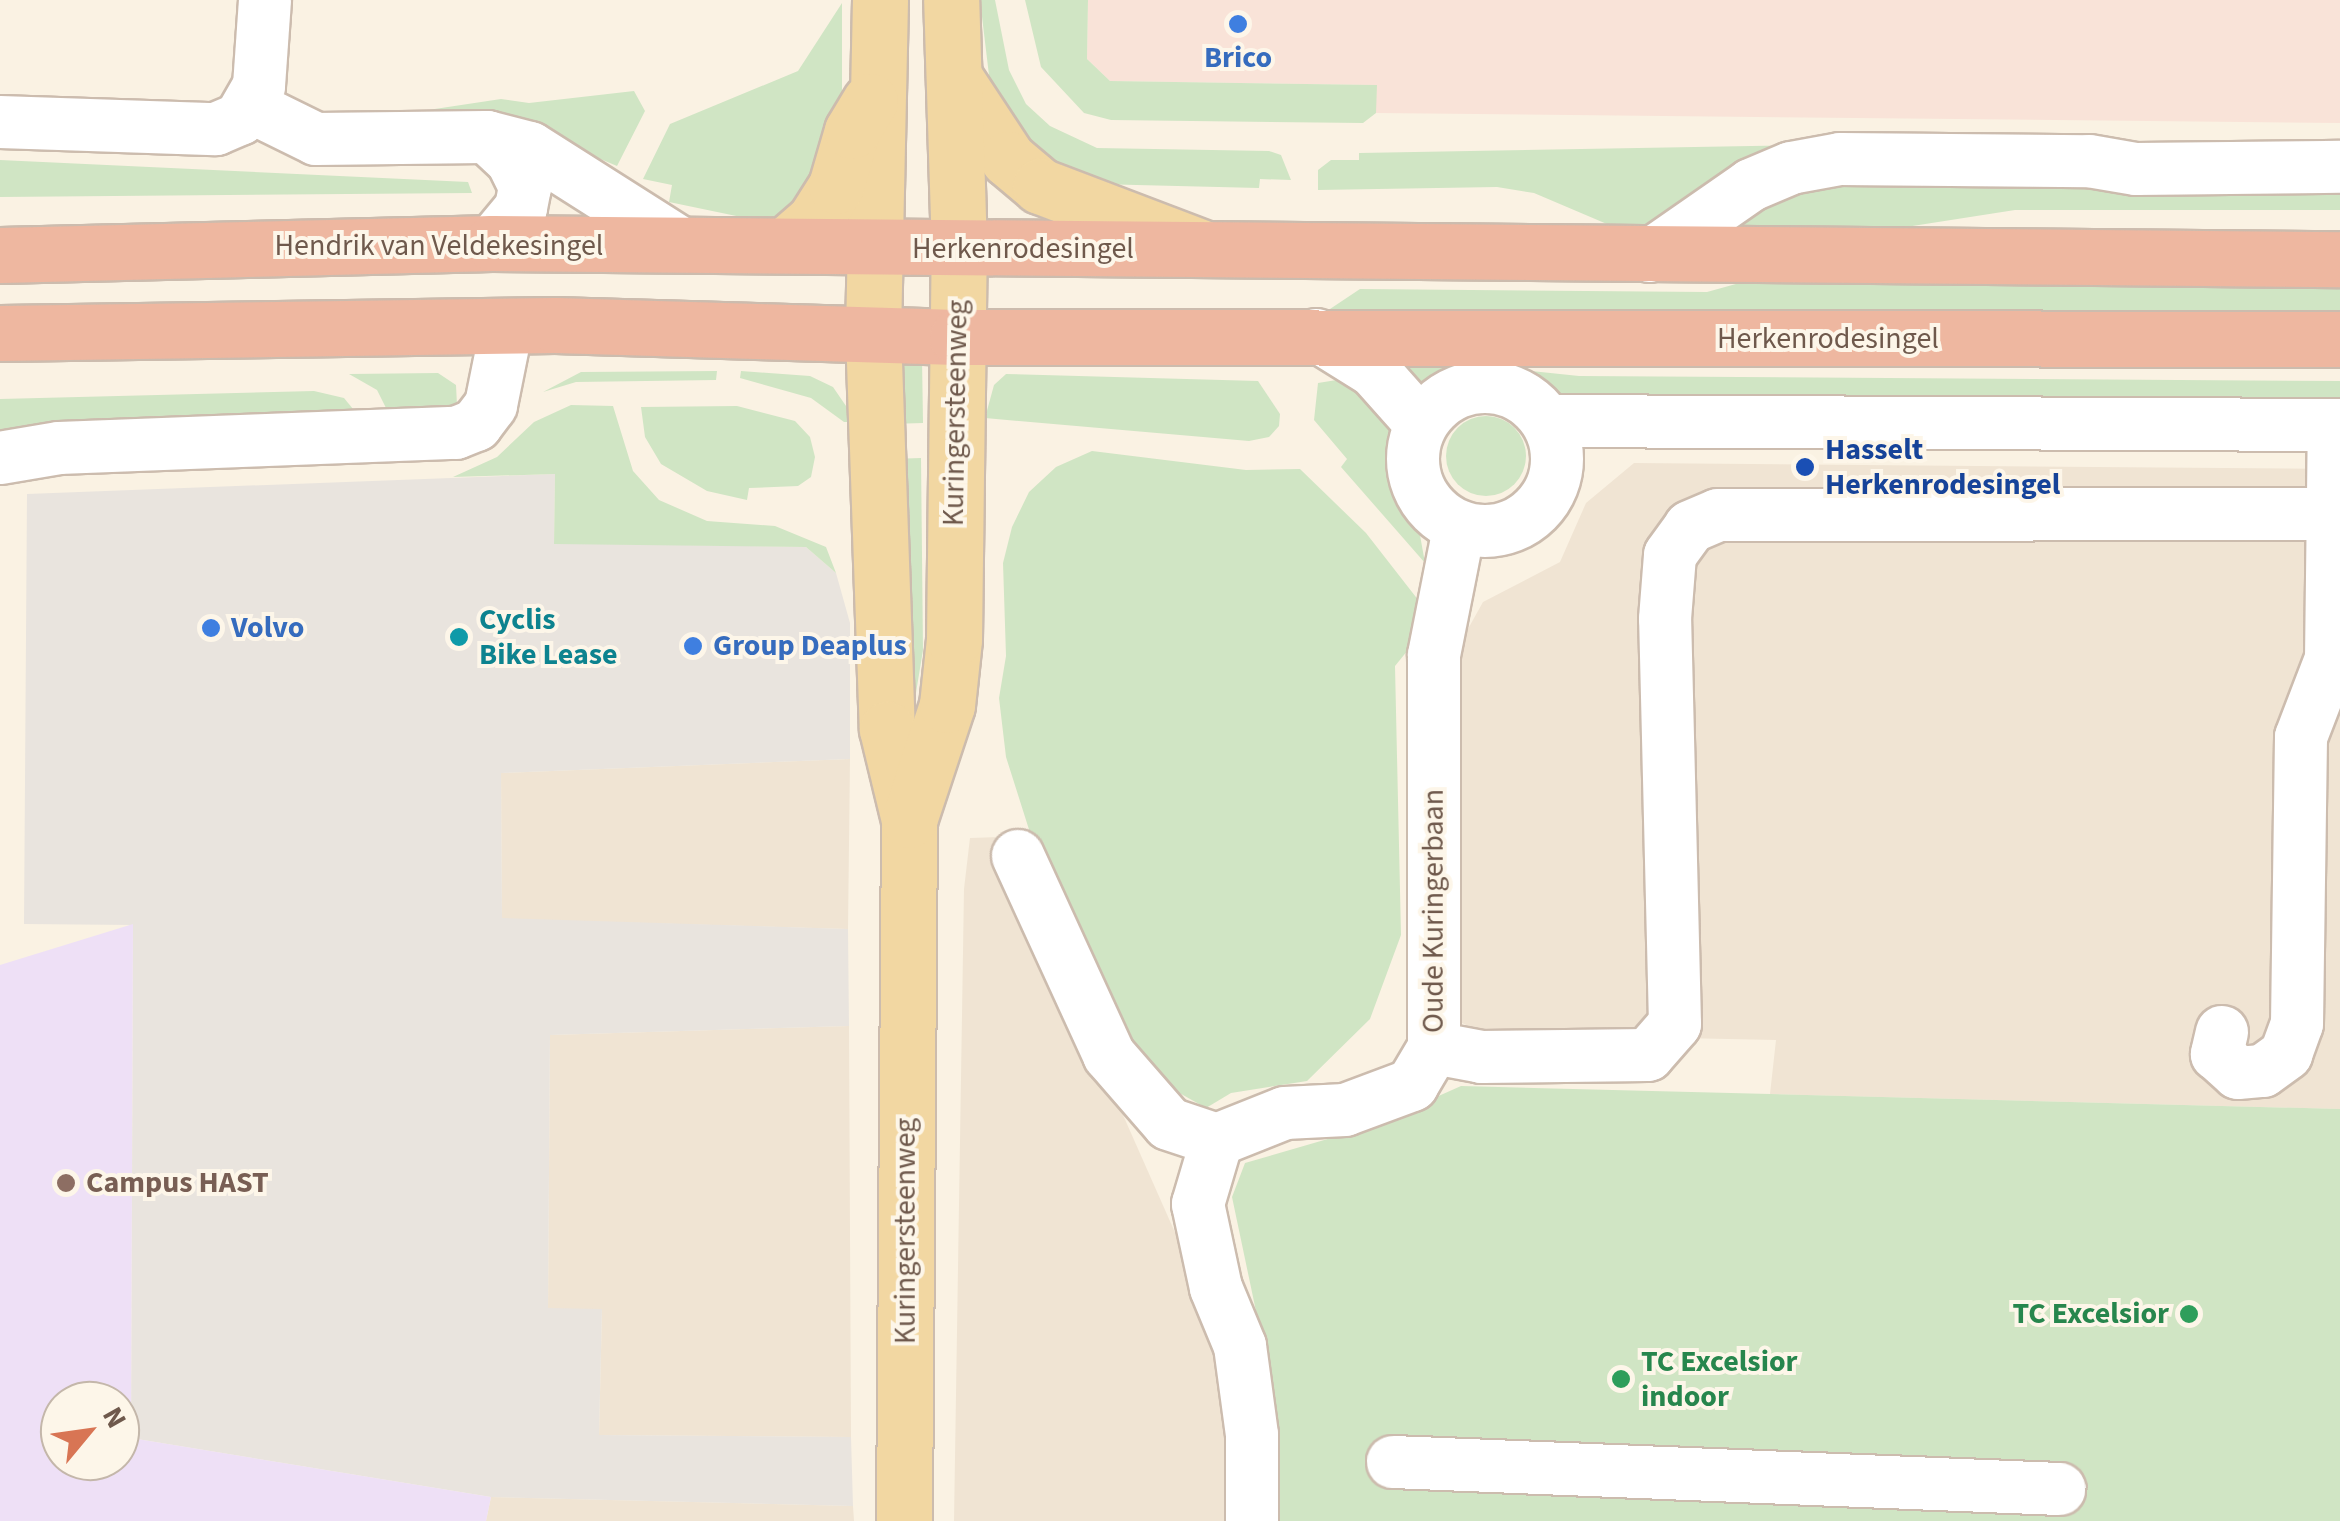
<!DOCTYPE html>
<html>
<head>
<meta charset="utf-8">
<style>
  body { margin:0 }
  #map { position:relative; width:2340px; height:1521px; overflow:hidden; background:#faf2e3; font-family:"Source Sans 3",sans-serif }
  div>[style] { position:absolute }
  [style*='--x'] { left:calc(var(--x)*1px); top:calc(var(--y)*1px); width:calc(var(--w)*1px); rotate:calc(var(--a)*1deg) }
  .residential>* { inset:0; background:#f0e4d3 }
  .commercial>* { inset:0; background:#f9e3d8 }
  .industrial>* { inset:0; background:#e9e4de }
  .education>* { inset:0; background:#eee0f6 }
  .green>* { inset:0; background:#d0e5c4 }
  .round { border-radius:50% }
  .roads { filter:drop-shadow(2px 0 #ccbcae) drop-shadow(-2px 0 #ccbcae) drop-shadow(0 2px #ccbcae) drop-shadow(0 -2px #ccbcae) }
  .minor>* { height:52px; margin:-26px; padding:0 26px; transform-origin:26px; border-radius:26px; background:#fff }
  .minor>.ring { margin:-26px; padding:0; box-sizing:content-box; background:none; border:52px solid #fff; border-radius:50% }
  .major>* { height:55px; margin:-27.5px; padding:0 27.5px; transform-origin:27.5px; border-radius:27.5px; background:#f2d7a2 }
  .highway>* { height:55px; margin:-27.5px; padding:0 27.5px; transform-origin:27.5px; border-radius:27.5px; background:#eeb7a0 }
  .dots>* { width:28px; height:28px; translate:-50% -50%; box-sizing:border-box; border:5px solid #fdf6e9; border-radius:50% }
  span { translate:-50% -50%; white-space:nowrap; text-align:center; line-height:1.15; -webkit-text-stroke:8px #fdf6e9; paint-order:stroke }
  .shop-label { font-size:30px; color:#366cbe; font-weight:700 }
  .left { translate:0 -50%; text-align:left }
  .street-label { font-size:30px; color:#6f594c }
  .transit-label { font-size:30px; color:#164399; font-weight:700 }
  .culture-label { font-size:30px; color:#0d838f; font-weight:700 }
  .education-label { font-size:30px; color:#785e54; font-weight:700 }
  .leisure-label { font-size:30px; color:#27864d; font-weight:700 }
  .right { translate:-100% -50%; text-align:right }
  .north { position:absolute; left:40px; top:1381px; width:100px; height:100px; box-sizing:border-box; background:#fdf6e9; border:2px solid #c4b7aa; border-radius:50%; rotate:61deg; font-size:28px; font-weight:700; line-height:40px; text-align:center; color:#6f594c }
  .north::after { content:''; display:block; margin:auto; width:35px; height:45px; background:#d87554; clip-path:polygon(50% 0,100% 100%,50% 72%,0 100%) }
</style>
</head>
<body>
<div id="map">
  <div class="residential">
    <div style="clip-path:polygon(1634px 463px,2340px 469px,2340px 1109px,1770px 1094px,1776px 1040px,1485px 1034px,1462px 1023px,1455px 960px,1454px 654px,1483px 602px,1560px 562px,1586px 503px)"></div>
    <div style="clip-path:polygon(850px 759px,848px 929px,502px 919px,501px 773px)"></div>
    <div style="clip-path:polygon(1000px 837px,1177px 1237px,1216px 1351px,1236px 1455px,1235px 1521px,954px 1521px,964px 889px,970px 838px)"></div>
    <div style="clip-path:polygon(849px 1026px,851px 1437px,599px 1435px,602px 1309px,548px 1309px,550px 1035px)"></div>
    <div style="clip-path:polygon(491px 1497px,853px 1506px,854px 1521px,486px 1521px)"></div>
  </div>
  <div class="commercial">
    <div style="clip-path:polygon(1088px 0,2340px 0,2340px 123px,1376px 113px,1376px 85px,1110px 81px,1087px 59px)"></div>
  </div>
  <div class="industrial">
    <div style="clip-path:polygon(555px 474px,554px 543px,806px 547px,836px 573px,850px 623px,850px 759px,501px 773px,502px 918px,848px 929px,849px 1026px,550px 1035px,548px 1308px,602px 1309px,599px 1435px,851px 1437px,853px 1506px,491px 1497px,131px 1438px,133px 925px,24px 924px,27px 494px)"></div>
  </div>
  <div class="education">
    <div style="clip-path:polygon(evenodd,133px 924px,131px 1438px,491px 1497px,486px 1521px,0 1521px,0 965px,133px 924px,60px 1401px,120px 1401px,120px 1461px,60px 1461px,60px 1401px)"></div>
  </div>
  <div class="green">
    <div style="clip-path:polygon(980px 0,995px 0,1009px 70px,1026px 104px,1050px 126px,1097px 148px,1269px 151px,1281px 155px,1291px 180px,1260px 179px,1259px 188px,1096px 184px,1035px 153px,991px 92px)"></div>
    <div style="clip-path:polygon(1025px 0,1088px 0,1087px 59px,1110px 81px,1377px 85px,1376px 113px,1363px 123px,1111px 120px,1084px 113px,1041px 67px)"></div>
    <div style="clip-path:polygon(842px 3px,842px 102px,795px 214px,765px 222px,669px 202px,672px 185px,643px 179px,670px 124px,798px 71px)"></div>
    <div style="clip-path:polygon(634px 91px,645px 111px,617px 166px,598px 158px,588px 167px,375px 118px,501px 99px,529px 103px)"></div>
    <div style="clip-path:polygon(1810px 145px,1639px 228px,1621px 230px,1534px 193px,1497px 187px,1318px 190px,1318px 170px,1331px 160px,1359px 160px,1359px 153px)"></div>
    <div style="clip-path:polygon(0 160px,468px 182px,472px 193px,0 197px)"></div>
    <div style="clip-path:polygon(1879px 176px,2340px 189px,2340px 210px,2015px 210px,1874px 232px,1726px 228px,1786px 186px)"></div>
    <div style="clip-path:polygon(1772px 274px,2340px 280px,2340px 315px,1327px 311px,1360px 289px,1707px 292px)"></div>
    <div style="clip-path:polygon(898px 356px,922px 358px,923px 423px,890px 424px)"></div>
    <div style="clip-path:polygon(1395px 357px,1579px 376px,2340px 381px,2340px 406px,1558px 406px,1520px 380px,1485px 373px,1448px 381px,1417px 400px)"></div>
    <div style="clip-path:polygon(717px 371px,716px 380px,576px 382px,543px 392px,581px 372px)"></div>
    <div style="clip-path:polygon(741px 371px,810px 376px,833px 387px,857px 422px,844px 422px,811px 398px,740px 378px)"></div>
    <div style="clip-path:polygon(438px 373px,456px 385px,457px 405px,433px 417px,391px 418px,377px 390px,349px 374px)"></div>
    <div style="clip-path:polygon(1006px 374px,1258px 381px,1280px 414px,1279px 426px,1269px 437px,1249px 441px,985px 418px,994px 385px)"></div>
    <div style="clip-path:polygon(1349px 378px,1394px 426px,1402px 494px,1418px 524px,1425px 563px,1341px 467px,1347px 459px,1314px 420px,1318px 383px)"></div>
    <div style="clip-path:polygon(314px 391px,344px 398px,362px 420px,0 441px,0 399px)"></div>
    <div style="clip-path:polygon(571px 405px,613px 406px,633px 471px,659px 500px,707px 521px,775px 526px,826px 547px,836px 573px,806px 547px,554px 544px,555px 474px,453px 477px,497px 457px,534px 422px)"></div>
    <div style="clip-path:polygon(737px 406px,795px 421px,810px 437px,815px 457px,811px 477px,798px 486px,749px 488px,747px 500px,707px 491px,661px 464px,645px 437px,641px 407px)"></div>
    <div class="round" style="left:1446px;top:416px;width:80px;height:80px"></div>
    <div style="clip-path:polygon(1092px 451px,1246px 470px,1300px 469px,1366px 533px,1419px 601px,1408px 650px,1395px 666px,1401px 935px,1370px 1019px,1307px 1081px,1231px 1093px,1206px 1108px,1160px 1082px,1125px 1036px,1032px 839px,1006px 757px,999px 698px,1006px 656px,1003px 563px,1012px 527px,1029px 492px,1056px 467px)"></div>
    <div style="clip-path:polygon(921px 458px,923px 650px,912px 717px,891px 459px)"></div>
    <div style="clip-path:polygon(1461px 1086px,2340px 1109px,2340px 1521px,1273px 1521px,1265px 1354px,1232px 1197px,1245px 1163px,1369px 1127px)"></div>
  </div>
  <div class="roads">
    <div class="minor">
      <div style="--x:251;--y:107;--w:72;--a:26.2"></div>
      <div style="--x:316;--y:139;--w:171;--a:-0.7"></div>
      <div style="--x:487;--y:137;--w:44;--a:14.3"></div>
      <div style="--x:530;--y:148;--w:181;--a:32.4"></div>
      <div style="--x:0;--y:122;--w:216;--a:1.9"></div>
      <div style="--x:216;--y:129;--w:26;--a:-23"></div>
      <div style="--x:240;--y:119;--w:38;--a:-60"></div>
      <div style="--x:259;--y:86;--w:86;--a:-86"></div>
      <div style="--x:487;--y:137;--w:34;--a:43"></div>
      <div style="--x:512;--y:160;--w:30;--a:64"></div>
      <div style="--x:525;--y:187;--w:21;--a:101"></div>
      <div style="--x:521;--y:208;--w:45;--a:129.6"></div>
      <div style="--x:1649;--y:256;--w:124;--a:-34.8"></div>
      <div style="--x:1751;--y:185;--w:43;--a:-23"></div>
      <div style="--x:1791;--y:168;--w:50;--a:-10.4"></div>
      <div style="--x:1840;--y:159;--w:249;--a:0.5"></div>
      <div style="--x:2089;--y:161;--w:48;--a:9.7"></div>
      <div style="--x:2136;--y:169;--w:204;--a:-0.6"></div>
      <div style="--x:1316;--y:335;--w:68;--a:31.8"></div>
      <div style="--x:1374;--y:371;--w:71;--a:48.4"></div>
      <div class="ring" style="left:1413px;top:387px;width:92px;height:92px"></div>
      <div style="--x:1547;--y:421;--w:793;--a:0.29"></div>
      <div style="--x:0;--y:458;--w:60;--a:-9.6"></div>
      <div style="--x:59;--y:448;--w:397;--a:-2.2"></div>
      <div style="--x:456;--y:433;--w:22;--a:-22"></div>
      <div style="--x:476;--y:425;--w:25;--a:-53"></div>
      <div style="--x:491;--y:405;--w:81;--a:-78.6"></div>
      <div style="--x:1018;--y:856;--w:219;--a:65.4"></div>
      <div style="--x:1109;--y:1055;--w:91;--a:49"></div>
      <div style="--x:1169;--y:1124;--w:51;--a:18.4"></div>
      <div style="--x:1217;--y:1140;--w:73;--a:-21.7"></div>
      <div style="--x:1285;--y:1113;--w:60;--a:-2.9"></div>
      <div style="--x:1345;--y:1110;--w:72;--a:-20.5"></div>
      <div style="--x:1412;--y:1085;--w:43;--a:-59.3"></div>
      <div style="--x:1434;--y:1048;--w:393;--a:-90"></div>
      <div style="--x:1434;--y:655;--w:128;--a:-78.8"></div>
      <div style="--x:2222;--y:1032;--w:23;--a:103"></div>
      <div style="--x:2217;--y:1054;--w:28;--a:42"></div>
      <div style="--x:2238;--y:1073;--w:25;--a:-5"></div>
      <div style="--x:2263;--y:1071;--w:29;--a:-36"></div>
      <div style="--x:2286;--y:1054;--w:32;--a:-70"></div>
      <div style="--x:2297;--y:1024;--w:287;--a:-89.2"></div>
      <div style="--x:2301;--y:737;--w:84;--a:-69"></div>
      <div style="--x:2331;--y:659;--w:234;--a:-89.3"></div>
      <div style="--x:1434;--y:1048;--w:49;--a:10.6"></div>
      <div style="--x:1482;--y:1057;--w:166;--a:-0.7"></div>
      <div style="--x:1648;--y:1055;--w:41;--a:-48.9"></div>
      <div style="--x:1675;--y:1024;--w:405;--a:-91.4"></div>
      <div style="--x:1665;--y:619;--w:64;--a:-85.5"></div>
      <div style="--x:1670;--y:555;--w:34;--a:-54"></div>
      <div style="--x:1690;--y:527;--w:30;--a:-23"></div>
      <div style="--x:1718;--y:515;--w:610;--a:-0.09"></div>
      <div style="--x:1217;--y:1140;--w:67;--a:106.5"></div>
      <div style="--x:1198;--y:1204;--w:86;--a:77.9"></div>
      <div style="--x:1216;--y:1288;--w:63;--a:67.5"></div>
      <div style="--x:1240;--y:1346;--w:90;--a:82.3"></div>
      <div style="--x:1252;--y:1435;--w:86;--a:90"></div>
      <div style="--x:1393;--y:1462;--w:667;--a:2.32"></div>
    </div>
    <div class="major">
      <div style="--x:880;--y:0;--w:333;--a:91.2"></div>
      <div style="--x:873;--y:333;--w:396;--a:88"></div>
      <div style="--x:887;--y:729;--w:94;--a:76.4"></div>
      <div style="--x:909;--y:820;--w:701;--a:90.41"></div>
      <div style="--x:956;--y:80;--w:95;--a:56.6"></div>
      <div style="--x:1008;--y:159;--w:42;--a:40.2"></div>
      <div style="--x:1040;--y:186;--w:172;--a:20.8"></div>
      <div style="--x:786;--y:245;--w:37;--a:-41"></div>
      <div style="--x:814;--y:221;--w:41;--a:-57.8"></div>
      <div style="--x:836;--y:186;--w:57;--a:-73.8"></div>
      <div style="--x:852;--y:131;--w:35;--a:-59"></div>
      <div style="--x:909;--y:820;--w:121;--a:-71.7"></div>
      <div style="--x:947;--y:705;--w:66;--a:-83.9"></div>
      <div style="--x:954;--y:639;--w:390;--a:-89.3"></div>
      <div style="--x:959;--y:249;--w:249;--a:-91.8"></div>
    </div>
    <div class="highway">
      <div style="--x:0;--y:255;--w:492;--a:-1.4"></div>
      <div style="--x:492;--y:243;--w:1848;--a:0.5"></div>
      <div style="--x:0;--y:333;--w:555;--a:-0.83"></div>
      <div style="--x:555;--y:325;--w:402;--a:1.7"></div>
      <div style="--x:957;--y:337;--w:1383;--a:0.08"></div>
    </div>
  </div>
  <div class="dots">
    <div style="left:1238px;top:24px;background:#3f7fe0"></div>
    <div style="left:1805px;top:467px;background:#1a4fb4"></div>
    <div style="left:211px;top:628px;background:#3f7fe0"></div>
    <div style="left:459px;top:637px;background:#0f9aa8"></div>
    <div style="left:693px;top:646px;background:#3f7fe0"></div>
    <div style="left:66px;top:1183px;background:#8d6e63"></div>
    <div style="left:2189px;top:1314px;background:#2e9e5b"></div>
    <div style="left:1621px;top:1379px;background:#2e9e5b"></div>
  </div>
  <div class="shop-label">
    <span style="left:1238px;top:58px">Brico</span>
    <span class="left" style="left:231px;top:628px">Volvo</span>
    <span class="left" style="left:713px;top:646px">Group Deaplus</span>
  </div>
  <div class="street-label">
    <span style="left:439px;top:246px">Hendrik van Veldekesingel</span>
    <span style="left:1023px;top:249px">Herkenrodesingel</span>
    <span style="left:1828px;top:339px">Herkenrodesingel</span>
    <span style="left:956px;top:413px;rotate:-89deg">Kuringersteenweg</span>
    <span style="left:1434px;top:911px;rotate:-90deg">Oude Kuringerbaan</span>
    <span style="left:906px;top:1231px;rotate:-90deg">Kuringersteenweg</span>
  </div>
  <div class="transit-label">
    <span class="left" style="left:1825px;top:467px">Hasselt<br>Herkenrodesingel</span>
  </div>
  <div class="culture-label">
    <span class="left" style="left:479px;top:637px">Cyclis<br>Bike Lease</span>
  </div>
  <div class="education-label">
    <span class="left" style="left:86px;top:1183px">Campus HAST</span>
  </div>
  <div class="leisure-label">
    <span class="right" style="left:2169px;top:1314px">TC Excelsior</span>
    <span class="left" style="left:1641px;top:1379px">TC Excelsior<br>indoor</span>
  </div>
  <div class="north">N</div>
</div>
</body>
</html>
